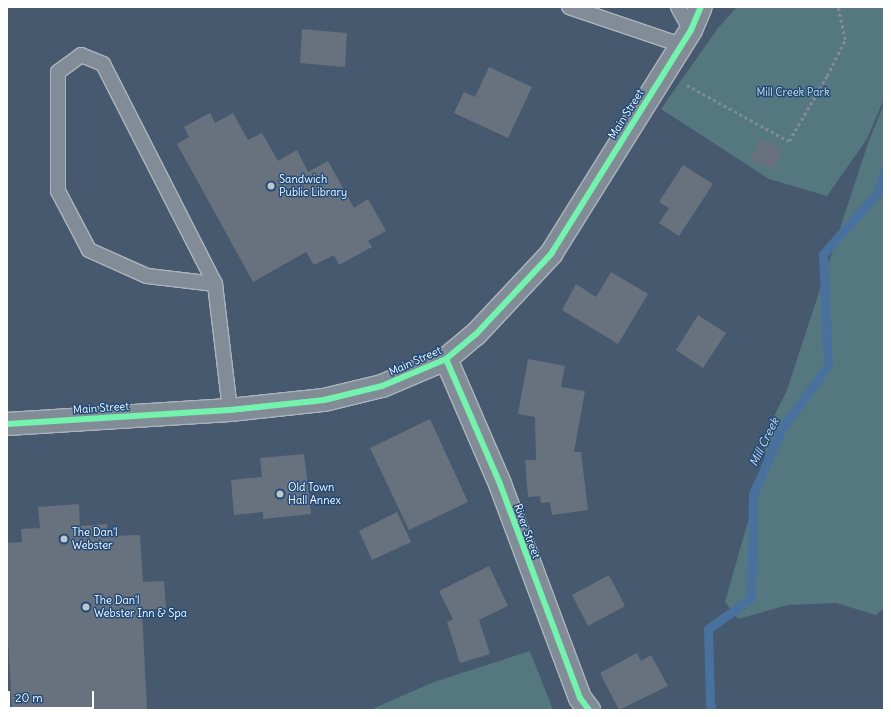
<!DOCTYPE html>
<html>
<head>
<meta charset="utf-8">
<style>
  body { margin:0 }
  #map { position:relative; width:891px; height:717px; overflow:hidden; background:#47596e; font-family:Delius,sans-serif }
  div>[style] { position:absolute }
  [style*='--x'] { left:calc(var(--x)*1px); top:calc(var(--y)*1px); width:calc(var(--w)*1px); rotate:calc(var(--a)*1deg) }
  .green>* { inset:0; background:#547780 }
  .stream>* { height:9px; margin:-4.5px; padding:0 4.5px; transform-origin:4.5px; border-radius:4.5px; background:#48729d }
  .building>* { inset:0; background:#68727f }
  .path>* { height:2.5px; margin-top:-1.25px; transform-origin:0; background:repeating-linear-gradient(90deg,#818a96 0 3px,transparent 0 6px) }
  .roads { filter:drop-shadow(1px 0 #acb4be) drop-shadow(-1px 0 #acb4be) drop-shadow(0 1px #acb4be) drop-shadow(0 -1px #acb4be) }
  .service>* { height:14px; margin:-7px; padding:0 7px; transform-origin:7px; border-radius:7px; background:#828c97 }
  .minor>* { height:22px; margin:-11px; padding:0 11px; transform-origin:11px; border-radius:11px; background:#828c97 }
  .cycleway>* { height:6px; margin:-3px; padding:0 3px; transform-origin:3px; border-radius:3px; background:#73f3ae }
  .dots>* { width:11px; height:11px; translate:-50% -50%; box-sizing:border-box; border:2px solid #1f4a7a; border-radius:50% }
  span { translate:-50% -50%; white-space:nowrap; text-align:center; line-height:1.15; -webkit-text-stroke:3px #1f4a7a; paint-order:stroke }
  .park-label { font-size:11px; color:#d5dee0 }
  .street-label { font-size:11px; color:#fff }
  .poi-label { font-size:11px; color:#fff }
  .left { translate:0 -50%; text-align:left }
  .water-label { font-size:12px; color:#d1dce8; font-style:italic }
  .frame { position:absolute; inset:0; border:8px solid #fff; pointer-events:none }
  .scale { position:absolute; left:8px; top:691px; width:86px; height:18px; box-sizing:border-box; border:2px solid #fff; border-top:0; padding-left:5px; font-size:12px; line-height:14px; white-space:nowrap; color:#fff; -webkit-text-stroke:3px #1f4a7a; paint-order:stroke }
</style>
</head>
<body>
<div id="map">
  <div class="green">
    <div style="clip-path:polygon(737px 7px,884px 7px,884px 99px,867px 139px,827px 196px,769px 179px,661px 109px,718px 28px)"></div>
    <div style="clip-path:polygon(884px 104px,884px 608px,876px 615px,836px 603px,788px 605px,738px 619px,725px 602px,746px 528px,764px 479px,766px 433px,787px 390px,868px 143px)"></div>
    <div style="clip-path:polygon(530px 651px,553px 710px,370px 710px,434px 682px)"></div>
  </div>
  <div class="stream">
    <div style="--x:712;--y:710;--w:6;--a:-108"></div>
    <div style="--x:710;--y:704;--w:75;--a:-91.5"></div>
    <div style="--x:708;--y:629;--w:53;--a:-35.8"></div>
    <div style="--x:751;--y:598;--w:104;--a:-88.9"></div>
    <div style="--x:753;--y:494;--w:70;--a:-66.4"></div>
    <div style="--x:781;--y:430;--w:80;--a:-54.1"></div>
    <div style="--x:828;--y:365;--w:111;--a:-92.6"></div>
    <div style="--x:823;--y:254;--w:83;--a:-48.4"></div>
    <div style="--x:878;--y:192;--w:22;--a:-74"></div>
  </div>
  <div class="building">
    <div style="clip-path:polygon(302px 29px,347px 33px,345px 67px,300px 63px)"></div>
    <div style="clip-path:polygon(489px 67px,532px 87px,508px 138px,454px 113px,464px 92px,475px 97px)"></div>
    <div style="clip-path:polygon(210px 113px,215px 123px,233px 113px,248px 140px,262px 133px,278px 161px,297px 150px,308px 172px,328px 161px,354px 208px,368px 199px,386px 231px,368px 241px,372px 247px,339px 265px,334px 255px,314px 265px,306px 252px,253px 282px,177px 144px,189px 137px,184px 127px)"></div>
    <div style="clip-path:polygon(760px 138px,783px 149px,774px 170px,750px 160px)"></div>
    <div style="clip-path:polygon(683px 165px,713px 184px,679px 236px,659px 223px,669px 208px,659px 202px)"></div>
    <div style="clip-path:polygon(611px 272px,648px 294px,618px 344px,562px 310px,576px 284px,596px 297px)"></div>
    <div style="clip-path:polygon(698px 315px,726px 333px,703px 368px,676px 350px)"></div>
    <div style="clip-path:polygon(528px 359px,565px 366px,561px 387px,585px 391px,574px 452px,581px 452px,588px 510px,552px 515px,550px 502px,541px 503px,540px 496px,528px 497px,525px 460px,536px 460px,535px 417px,518px 414px)"></div>
    <div style="clip-path:polygon(430px 419px,468px 502px,409px 530px,370px 448px)"></div>
    <div style="clip-path:polygon(304px 454px,311px 514px,263px 519px,263px 512px,234px 515px,231px 480px,262px 477px,260px 458px)"></div>
    <div style="clip-path:polygon(79px 504px,80px 526px,107px 524px,108px 536px,140px 535px,143px 582px,164px 581px,166px 608px,142px 610px,147px 710px,12px 710px,7px 621px,7px 543px,22px 542px,21px 529px,40px 528px,38px 507px)"></div>
    <div style="clip-path:polygon(397px 512px,411px 542px,372px 560px,359px 531px)"></div>
    <div style="clip-path:polygon(489px 566px,508px 606px,479px 620px,490px 654px,460px 663px,447px 622px,453px 619px,439px 591px)"></div>
    <div style="clip-path:polygon(609px 575px,625px 606px,588px 626px,572px 595px)"></div>
    <div style="clip-path:polygon(637px 653px,641px 661px,651px 655px,668px 686px,619px 710px,600px 673px)"></div>
  </div>
  <div class="path">
    <div style="--x:687;--y:85;--w:116;--a:28.8"></div>
    <div style="--x:789;--y:141;--w:75;--a:-59.7"></div>
    <div style="--x:827;--y:76;--w:40;--a:-63.4"></div>
    <div style="--x:845;--y:40;--w:34;--a:-102"></div>
  </div>
  <div class="roads">
    <div class="service">
      <div style="--x:569;--y:7;--w:118;--a:18.7"></div>
      <div style="--x:678;--y:7;--w:26;--a:61"></div>
      <div style="--x:215;--y:284;--w:68;--a:-173.3"></div>
      <div style="--x:147;--y:276;--w:64;--a:-155.9"></div>
      <div style="--x:89;--y:250;--w:67;--a:-117.7"></div>
      <div style="--x:58;--y:191;--w:119;--a:-90"></div>
      <div style="--x:58;--y:72;--w:29;--a:-36"></div>
      <div style="--x:81;--y:55;--w:24;--a:22"></div>
      <div style="--x:103;--y:64;--w:247;--a:63"></div>
      <div style="--x:215;--y:284;--w:127;--a:83.2"></div>
    </div>
    <div class="minor">
      <div style="--x:446;--y:359;--w:136;--a:66.6"></div>
      <div style="--x:500;--y:484;--w:228;--a:69.5"></div>
      <div style="--x:580;--y:698;--w:15;--a:53"></div>
      <div style="--x:7;--y:424;--w:223;--a:-3.6"></div>
      <div style="--x:230;--y:410;--w:95;--a:-6.1"></div>
      <div style="--x:324;--y:400;--w:60;--a:-13.6"></div>
      <div style="--x:382;--y:386;--w:69;--a:-22.9"></div>
      <div style="--x:446;--y:359;--w:39;--a:-40"></div>
      <div style="--x:476;--y:334;--w:110;--a:-46.8"></div>
      <div style="--x:551;--y:254;--w:264;--a:-58"></div>
      <div style="--x:691;--y:30;--w:25;--a:-67"></div>
    </div>
  </div>
  <div class="cycleway">
    <div style="--x:446;--y:359;--w:136;--a:66.6"></div>
    <div style="--x:500;--y:484;--w:228;--a:69.5"></div>
    <div style="--x:580;--y:698;--w:15;--a:53"></div>
    <div style="--x:7;--y:424;--w:223;--a:-3.6"></div>
    <div style="--x:230;--y:410;--w:95;--a:-6.1"></div>
    <div style="--x:324;--y:400;--w:60;--a:-13.6"></div>
    <div style="--x:382;--y:386;--w:69;--a:-22.9"></div>
    <div style="--x:446;--y:359;--w:39;--a:-40"></div>
    <div style="--x:476;--y:334;--w:110;--a:-46.8"></div>
    <div style="--x:551;--y:254;--w:264;--a:-58"></div>
    <div style="--x:691;--y:30;--w:25;--a:-67"></div>
  </div>
  <div class="dots">
    <div style="left:271px;top:186px;background:#bfc5cc"></div>
    <div style="left:280px;top:494px;background:#bfc5cc"></div>
    <div style="left:64px;top:539px;background:#bfc5cc"></div>
    <div style="left:86px;top:607px;background:#bfc5cc"></div>
  </div>
  <div class="park-label">
    <span style="left:793px;top:92px">Mill Creek Park</span>
  </div>
  <div class="street-label">
    <span style="left:626px;top:114px;rotate:-58deg">Main Street</span>
    <span style="left:415px;top:361px;rotate:-24deg">Main Street</span>
    <span style="left:101px;top:408px;rotate:-4deg">Main Street</span>
    <span style="left:527px;top:531px;rotate:70deg">River Street</span>
  </div>
  <div class="poi-label">
    <span class="left" style="left:279px;top:186px">Sandwich<br>Public Library</span>
    <span class="left" style="left:288px;top:494px">Old Town<br>Hall Annex</span>
    <span class="left" style="left:72px;top:539px">The Dan'l<br>Webster</span>
    <span class="left" style="left:94px;top:607px">The Dan'l<br>Webster Inn &amp; Spa</span>
  </div>
  <div class="water-label">
    <span style="left:764px;top:442px;rotate:-64deg">Mill Creek</span>
  </div>
  <div class="frame"></div>
  <div class="scale">20 m</div>
</div>
</body>
</html>
